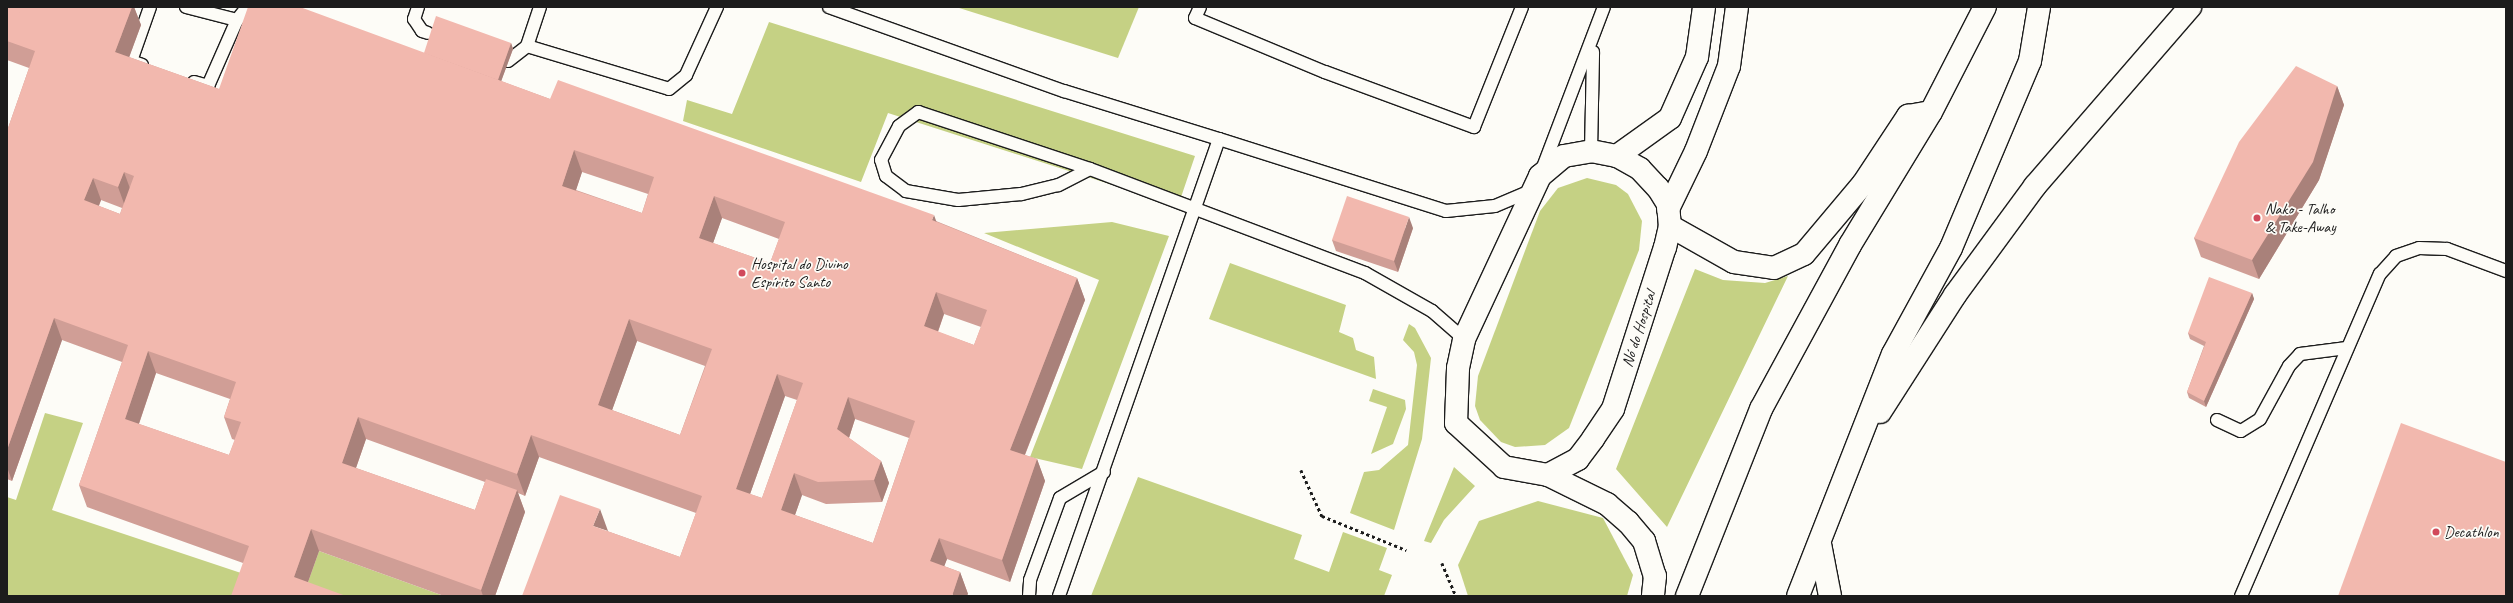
<!DOCTYPE html>
<html>
<head>
<meta charset="utf-8">
<style>
  body { margin:0 }
  #map { position:relative; width:2513px; height:603px; overflow:hidden; background:#fdfcf7; font-family:Caveat,sans-serif }
  div>[style] { position:absolute }
  [style*='--x'] { left:calc(var(--x)*1px); top:calc(var(--y)*1px); width:calc(var(--w)*1px); rotate:calc(var(--a)*1deg) }
  .green>* { inset:0; background:#c5d184 }
  .path>* { height:2.5px; margin-top:-1.25px; transform-origin:0; background:repeating-linear-gradient(90deg,#1c1c1c 0 3px,transparent 0 6px) }
  .roads { filter:drop-shadow(1px 0 #1c1c1c) drop-shadow(-1px 0 #1c1c1c) drop-shadow(0 1px #1c1c1c) drop-shadow(0 -1px #1c1c1c) }
  .lane>* { height:12px; margin:-6px; padding:0 6px; transform-origin:6px; border-radius:6px; background:#fdfcf7 }
  .secondary>* { height:22px; margin:-11px; padding:0 11px; transform-origin:11px; border-radius:11px; background:#fdfcf7 }
  .wall>* { inset:0; background:#d09e96 }
  .shaded-wall>* { inset:0; background:#a9817a }
  .building>* { inset:0; background:#f2b8ae }
  .dots>* { width:11px; height:11px; translate:-50% -50%; box-sizing:border-box; border:2px solid #fdfcf7; border-radius:50% }
  span { translate:-50% -50%; white-space:nowrap; text-align:center; line-height:1.15; -webkit-text-stroke:3.5px #fdfcf7; paint-order:stroke }
  .poi-label { font-size:16px; color:#1c1c1c }
  .left { translate:0 -50%; text-align:left }
  .street-label { font-size:16px; color:#1c1c1c }
  .frame { position:absolute; inset:0; border:8px solid #1c1c1c; pointer-events:none }
</style>
</head>
<body>
<div id="map">
  <div class="green">
    <div style="clip-path:polygon(956px 7px,1139px 7px,1118px 58px)"></div>
    <div style="clip-path:polygon(769px 22px,1195px 156px,1178px 206px,888px 113px,861px 182px,683px 121px,687px 100px,732px 114px)"></div>
    <div style="clip-path:polygon(1587px 178px,1616px 185px,1628px 194px,1642px 221px,1639px 250px,1569px 428px,1545px 445px,1515px 447px,1501px 442px,1480px 420px,1475px 406px,1478px 376px,1540px 211px,1558px 188px)"></div>
    <div style="clip-path:polygon(1112px 222px,1169px 236px,1082px 469px,1030px 457px,1099px 280px,984px 233px)"></div>
    <div style="clip-path:polygon(1230px 263px,1346px 305px,1339px 332px,1353px 338px,1356px 350px,1374px 357px,1376px 379px,1209px 319px)"></div>
    <div style="clip-path:polygon(1695px 269px,1723px 280px,1765px 283px,1788px 276px,1667px 527px,1616px 469px)"></div>
    <div style="clip-path:polygon(1409px 324px,1415px 328px,1431px 358px,1422px 439px,1394px 530px,1350px 513px,1364px 472px,1379px 470px,1408px 445px,1417px 365px,1414px 352px,1403px 340px)"></div>
    <div style="clip-path:polygon(1373px 389px,1405px 400px,1406px 409px,1393px 444px,1371px 454px,1387px 407px,1369px 401px)"></div>
    <div style="clip-path:polygon(45px 413px,83px 423px,52px 510px,241px 573px,234px 596px,7px 596px,7px 497px,16px 500px)"></div>
    <div style="clip-path:polygon(1454px 467px,1475px 486px,1444px 520px,1431px 543px,1424px 541px)"></div>
    <div style="clip-path:polygon(1138px 477px,1302px 535px,1294px 559px,1329px 572px,1343px 532px,1387px 548px,1379px 570px,1392px 575px,1384px 596px,1091px 596px)"></div>
    <div style="clip-path:polygon(1538px 501px,1603px 518px,1633px 575px,1627px 596px,1468px 596px,1458px 565px,1479px 521px)"></div>
    <div style="clip-path:polygon(319px 551px,444px 596px,303px 596px)"></div>
  </div>
  <div class="path">
    <div style="--x:1301;--y:470;--w:51;--a:65.5"></div>
    <div style="--x:1322;--y:516;--w:91;--a:22"></div>
    <div style="--x:1442;--y:563;--w:36;--a:67"></div>
  </div>
  <div class="roads">
    <div class="lane">
      <div style="--x:186;--y:7;--w:53;--a:14.3"></div>
      <div style="--x:237;--y:20;--w:16;--a:-52"></div>
      <div style="--x:418;--y:7;--w:13;--a:108"></div>
      <div style="--x:414;--y:19;--w:14;--a:56"></div>
      <div style="--x:422;--y:31;--w:6;--a:18"></div>
      <div style="--x:829;--y:7;--w:250;--a:19.7"></div>
      <div style="--x:1064;--y:91;--w:162;--a:17.2"></div>
      <div style="--x:1219;--y:139;--w:484;--a:109.3"></div>
      <div style="--x:1200;--y:7;--w:12;--a:114"></div>
      <div style="--x:1195;--y:18;--w:141;--a:22.6"></div>
      <div style="--x:1325;--y:72;--w:159;--a:20.3"></div>
      <div style="--x:1474;--y:127;--w:129;--a:-68.2"></div>
      <div style="--x:527;--y:46;--w:148;--a:16.8"></div>
      <div style="--x:669;--y:89;--w:22;--a:-39"></div>
      <div style="--x:686;--y:75;--w:75;--a:-65.5"></div>
      <div style="--x:508;--y:61;--w:24;--a:-38"></div>
      <div style="--x:527;--y:46;--w:41;--a:-71.6"></div>
      <div style="--x:142;--y:65;--w:12;--a:-160"></div>
      <div style="--x:131;--y:61;--w:57;--a:-70.6"></div>
      <div style="--x:194;--y:82;--w:15;--a:16"></div>
      <div style="--x:208;--y:86;--w:72;--a:-66.3"></div>
      <div style="--x:1219;--y:139;--w:238;--a:17.6"></div>
      <div style="--x:1446;--y:211;--w:49;--a:-5.8"></div>
      <div style="--x:1495;--y:206;--w:39;--a:-23"></div>
      <div style="--x:1591;--y:151;--w:99;--a:-88.8"></div>
      <div style="--x:1090;--y:169;--w:36;--a:153"></div>
      <div style="--x:1058;--y:185;--w:38;--a:166"></div>
      <div style="--x:1021;--y:194;--w:63;--a:174.6"></div>
      <div style="--x:958;--y:200;--w:53;--a:-170.2"></div>
      <div style="--x:906;--y:191;--w:25;--a:-143"></div>
      <div style="--x:886;--y:176;--w:17;--a:-107"></div>
      <div style="--x:881;--y:160;--w:38;--a:-62"></div>
      <div style="--x:899;--y:126;--w:24;--a:-36"></div>
      <div style="--x:918;--y:112;--w:181;--a:18.3"></div>
      <div style="--x:1090;--y:169;--w:294;--a:20.7"></div>
      <div style="--x:1365;--y:273;--w:77;--a:29.6"></div>
      <div style="--x:1432;--y:311;--w:43;--a:41.2"></div>
      <div style="--x:1542;--y:170;--w:174;--a:-69.2"></div>
      <div style="--x:2217;--y:420;--w:26;--a:25"></div>
      <div style="--x:2241;--y:431;--w:22;--a:-32"></div>
      <div style="--x:2260;--y:419;--w:60;--a:-61.3"></div>
      <div style="--x:2289;--y:366;--w:16;--a:-47"></div>
      <div style="--x:2300;--y:354;--w:47;--a:-7.3"></div>
      <div style="--x:1029;--y:596;--w:16;--a:-86"></div>
      <div style="--x:1030;--y:580;--w:87;--a:-69.9"></div>
      <div style="--x:1060;--y:498;--w:51;--a:-30.6"></div>
      <div style="--x:2241;--y:596;--w:351;--a:-66.7"></div>
      <div style="--x:2380;--y:274;--w:24;--a:-48"></div>
      <div style="--x:2396;--y:256;--w:24;--a:-19"></div>
      <div style="--x:2419;--y:248;--w:28;--a:2"></div>
      <div style="--x:2447;--y:249;--w:63;--a:20.4"></div>
    </div>
    <div class="secondary">
      <div style="--x:1591;--y:151;--w:26;--a:11"></div>
      <div style="--x:1617;--y:156;--w:26;--a:29"></div>
      <div style="--x:1640;--y:169;--w:26;--a:47"></div>
      <div style="--x:1658;--y:188;--w:19;--a:58"></div>
      <div style="--x:1668;--y:204;--w:22;--a:85"></div>
      <div style="--x:1670;--y:226;--w:22;--a:103"></div>
      <div style="--x:1665;--y:247;--w:170;--a:107.8"></div>
      <div style="--x:1613;--y:409;--w:36;--a:124"></div>
      <div style="--x:1593;--y:439;--w:25;--a:127"></div>
      <div style="--x:1578;--y:459;--w:34;--a:152"></div>
      <div style="--x:1548;--y:475;--w:45;--a:-169.7"></div>
      <div style="--x:1504;--y:467;--w:65;--a:-137.5"></div>
      <div style="--x:1456;--y:423;--w:55;--a:-87.9"></div>
      <div style="--x:1458;--y:368;--w:30;--a:-78"></div>
      <div style="--x:1464;--y:339;--w:180;--a:-65"></div>
      <div style="--x:1540;--y:176;--w:31;--a:-40"></div>
      <div style="--x:1564;--y:156;--w:27;--a:-10"></div>
      <div style="--x:1617;--y:156;--w:65;--a:-35.6"></div>
      <div style="--x:1670;--y:118;--w:67;--a:-66.1"></div>
      <div style="--x:1697;--y:57;--w:50;--a:-82"></div>
      <div style="--x:1668;--y:209;--w:64;--a:-64.2"></div>
      <div style="--x:1696;--y:151;--w:91;--a:-68.8"></div>
      <div style="--x:1729;--y:66;--w:60;--a:-82.3"></div>
      <div style="--x:1670;--y:226;--w:73;--a:29.4"></div>
      <div style="--x:1734;--y:262;--w:40;--a:8.5"></div>
      <div style="--x:1774;--y:268;--w:33;--a:-25"></div>
      <div style="--x:1804;--y:254;--w:92;--a:-49.9"></div>
      <div style="--x:1863;--y:184;--w:82;--a:-56.5"></div>
      <div style="--x:1908;--y:116;--w:23;--a:-10"></div>
      <div style="--x:1880;--y:412;--w:139;--a:-57.3"></div>
      <div style="--x:1955;--y:295;--w:135;--a:-53.7"></div>
      <div style="--x:2035;--y:186;--w:237;--a:-49.1"></div>
      <div style="--x:1548;--y:475;--w:66;--a:26.2"></div>
      <div style="--x:1607;--y:504;--w:28;--a:41"></div>
      <div style="--x:1628;--y:522;--w:25;--a:50"></div>
      <div style="--x:1644;--y:541;--w:37;--a:73"></div>
      <div style="--x:1655;--y:576;--w:20;--a:96"></div>
      <div style="--x:1820;--y:544;--w:53;--a:79.1"></div>
      <div style="--x:1687;--y:596;--w:201;--a:-68.4"></div>
      <div style="--x:1761;--y:409;--w:187;--a:-61.5"></div>
      <div style="--x:1850;--y:245;--w:156;--a:-58.7"></div>
      <div style="--x:1931;--y:112;--w:118;--a:-62.8"></div>
      <div style="--x:1798;--y:596;--w:260;--a:-68.6"></div>
      <div style="--x:1893;--y:354;--w:121;--a:-61.3"></div>
      <div style="--x:1951;--y:248;--w:203;--a:-67.1"></div>
      <div style="--x:2030;--y:61;--w:55;--a:-80.5"></div>
    </div>
  </div>
  <div class="wall">
    <div style="clip-path:polygon(evenodd,7px 7px,134px 7px,141px 25px,129px 57px,219px 89px,424px 53px,511px 43px,513px 49px,501px 81px,550px 99px,936px 221px,1077px 278px,1085px 300px,1025px 455px,1037px 459px,1045px 481px,1010px 582px,947px 559px,944px 566px,960px 572px,968px 594px,522px 596px,607px 531px,680px 557px,696px 513px,539px 457px,525px 496px,518px 493px,525px 512px,495px 596px,444px 596px,319px 551px,308px 582px,243px 563px,87px 507px,79px 485px,122px 362px,62px 340px,12px 481px,7px 479px,7px 131px,29px 68px,7px 60px,7px 7px,582px 172px,648px 194px,642px 213px,576px 190px,582px 172px,7px 7px,101px 200px,122px 208px,120px 214px,99px 206px,101px 200px,7px 7px,722px 218px,779px 239px,770px 263px,713px 243px,722px 218px,7px 7px,944px 314px,981px 327px,974px 345px,938px 332px,944px 314px,7px 7px,637px 341px,705px 366px,680px 435px,612px 410px,637px 341px,7px 7px,156px 373px,230px 399px,224px 417px,232px 439px,235px 440px,229px 455px,139px 424px,156px 373px,7px 7px,785px 396px,797px 400px,762px 498px,750px 494px,785px 396px,7px 7px,855px 419px,909px 438px,873px 543px,795px 515px,802px 495px,826px 504px,882px 502px,889px 483px,881px 461px,849px 438px,855px 419px,7px 7px,366px 439px,485px 482px,475px 510px,356px 468px,366px 439px)"></div>
    <div style="clip-path:polygon(2337px 86px,2344px 105px,2319px 180px,2259px 279px,2201px 257px,2194px 238px)"></div>
    <div style="clip-path:polygon(1413px 228px,1398px 272px,1336px 251px,1332px 240px)"></div>
    <div style="clip-path:polygon(2252px 293px,2254px 299px,2206px 407px,2189px 398px,2187px 392px,2204px 346px,2190px 339px,2188px 333px)"></div>
  </div>
  <div class="shaded-wall">
    <div style="clip-path:polygon(132px 7px,134px 7px,141px 25px,123px 74px,115px 52px)"></div>
    <div style="clip-path:polygon(511px 43px,513px 49px,495px 98px,493px 92px)"></div>
    <div style="clip-path:polygon(2337px 86px,2344px 105px,2319px 180px,2259px 279px,2252px 260px)"></div>
    <div style="clip-path:polygon(574px 150px,582px 172px,570px 208px,562px 186px)"></div>
    <div style="clip-path:polygon(124px 172px,132px 194px,126px 209px,118px 187px)"></div>
    <div style="clip-path:polygon(93px 178px,101px 200px,92px 222px,84px 200px)"></div>
    <div style="clip-path:polygon(714px 196px,722px 218px,707px 260px,699px 238px)"></div>
    <div style="clip-path:polygon(934px 215px,942px 237px,932px 220px)"></div>
    <div style="clip-path:polygon(1409px 217px,1413px 228px,1398px 272px,1394px 261px)"></div>
    <div style="clip-path:polygon(1077px 278px,1085px 300px,1018px 472px,1010px 450px)"></div>
    <div style="clip-path:polygon(936px 292px,944px 314px,932px 348px,924px 326px)"></div>
    <div style="clip-path:polygon(2252px 293px,2254px 299px,2206px 407px,2204px 401px)"></div>
    <div style="clip-path:polygon(54px 318px,62px 340px,12px 481px,7px 467px,7px 450px)"></div>
    <div style="clip-path:polygon(629px 319px,637px 341px,606px 427px,598px 405px)"></div>
    <div style="clip-path:polygon(148px 351px,156px 373px,133px 441px,125px 419px)"></div>
    <div style="clip-path:polygon(777px 374px,785px 396px,744px 511px,736px 489px)"></div>
    <div style="clip-path:polygon(848px 397px,855px 419px,845px 450px,837px 429px)"></div>
    <div style="clip-path:polygon(358px 417px,366px 439px,350px 485px,342px 463px)"></div>
    <div style="clip-path:polygon(531px 435px,539px 457px,525px 496px,517px 474px)"></div>
    <div style="clip-path:polygon(1037px 459px,1045px 481px,1010px 582px,1002px 560px)"></div>
    <div style="clip-path:polygon(881px 461px,889px 483px,882px 502px,874px 480px)"></div>
    <div style="clip-path:polygon(794px 473px,802px 495px,789px 532px,781px 510px)"></div>
    <div style="clip-path:polygon(517px 490px,525px 512px,495px 596px,483px 596px,481px 590px)"></div>
    <div style="clip-path:polygon(600px 509px,608px 531px,593px 526px)"></div>
    <div style="clip-path:polygon(311px 529px,319px 551px,303px 596px,294px 577px)"></div>
    <div style="clip-path:polygon(939px 538px,947px 559px,938px 583px,930px 561px)"></div>
    <div style="clip-path:polygon(960px 572px,968px 594px,967px 596px,952px 596px)"></div>
  </div>
  <div class="building">
    <div style="clip-path:polygon(evenodd,7px 7px,132px 7px,115px 52px,219px 89px,248px 7px,300px 7px,550px 99px,558px 80px,934px 215px,932px 220px,1077px 278px,1010px 450px,1037px 459px,1002px 560px,939px 538px,930px 561px,960px 572px,952px 596px,522px 596px,560px 495px,600px 509px,593px 526px,680px 557px,702px 496px,531px 435px,517px 474px,358px 417px,342px 463px,475px 510px,486px 479px,517px 490px,481px 590px,311px 529px,294px 577px,346px 596px,231px 596px,249px 546px,79px 485px,128px 345px,54px 318px,7px 450px,7px 131px,35px 51px,7px 41px,7px 7px,574px 150px,654px 177px,642px 213px,562px 186px,574px 150px,7px 7px,124px 172px,134px 176px,120px 214px,84px 200px,93px 178px,118px 187px,124px 172px,7px 7px,714px 196px,785px 222px,770px 263px,699px 238px,714px 196px,7px 7px,936px 292px,987px 310px,974px 345px,924px 326px,936px 292px,7px 7px,629px 319px,712px 349px,680px 435px,598px 405px,629px 319px,7px 7px,148px 351px,236px 382px,224px 417px,241px 422px,229px 455px,125px 419px,148px 351px,7px 7px,777px 374px,803px 383px,762px 498px,736px 489px,777px 374px,7px 7px,848px 397px,915px 421px,873px 543px,781px 510px,794px 473px,818px 482px,874px 480px,881px 461px,837px 429px,848px 397px)"></div>
    <div style="clip-path:polygon(436px 16px,511px 43px,498px 80px,424px 53px)"></div>
    <div style="clip-path:polygon(2296px 66px,2337px 86px,2313px 162px,2252px 260px,2194px 238px,2239px 142px)"></div>
    <div style="clip-path:polygon(1347px 196px,1409px 217px,1394px 261px,1332px 240px)"></div>
    <div style="clip-path:polygon(2209px 277px,2252px 293px,2204px 401px,2187px 392px,2206px 342px,2188px 333px)"></div>
    <div style="clip-path:polygon(2401px 423px,2506px 462px,2506px 596px,2338px 596px)"></div>
  </div>
  <div class="dots">
    <div style="left:2257px;top:218px;background:#d1495b"></div>
    <div style="left:742px;top:273px;background:#d1495b"></div>
    <div style="left:2436px;top:532px;background:#d1495b"></div>
  </div>
  <div class="poi-label">
    <span class="left" style="left:2265px;top:218px">Nako - Talho<br>&amp; Take-Away</span>
    <span class="left" style="left:751px;top:273px">Hospital do Divino<br>Espírito Santo</span>
    <span class="left" style="left:2444px;top:532px">Decathlon</span>
  </div>
  <div class="street-label">
    <span style="left:1639px;top:329px;rotate:-72deg">Nó do Hospital</span>
  </div>
  <div class="frame"></div>
</div>
</body>
</html>
